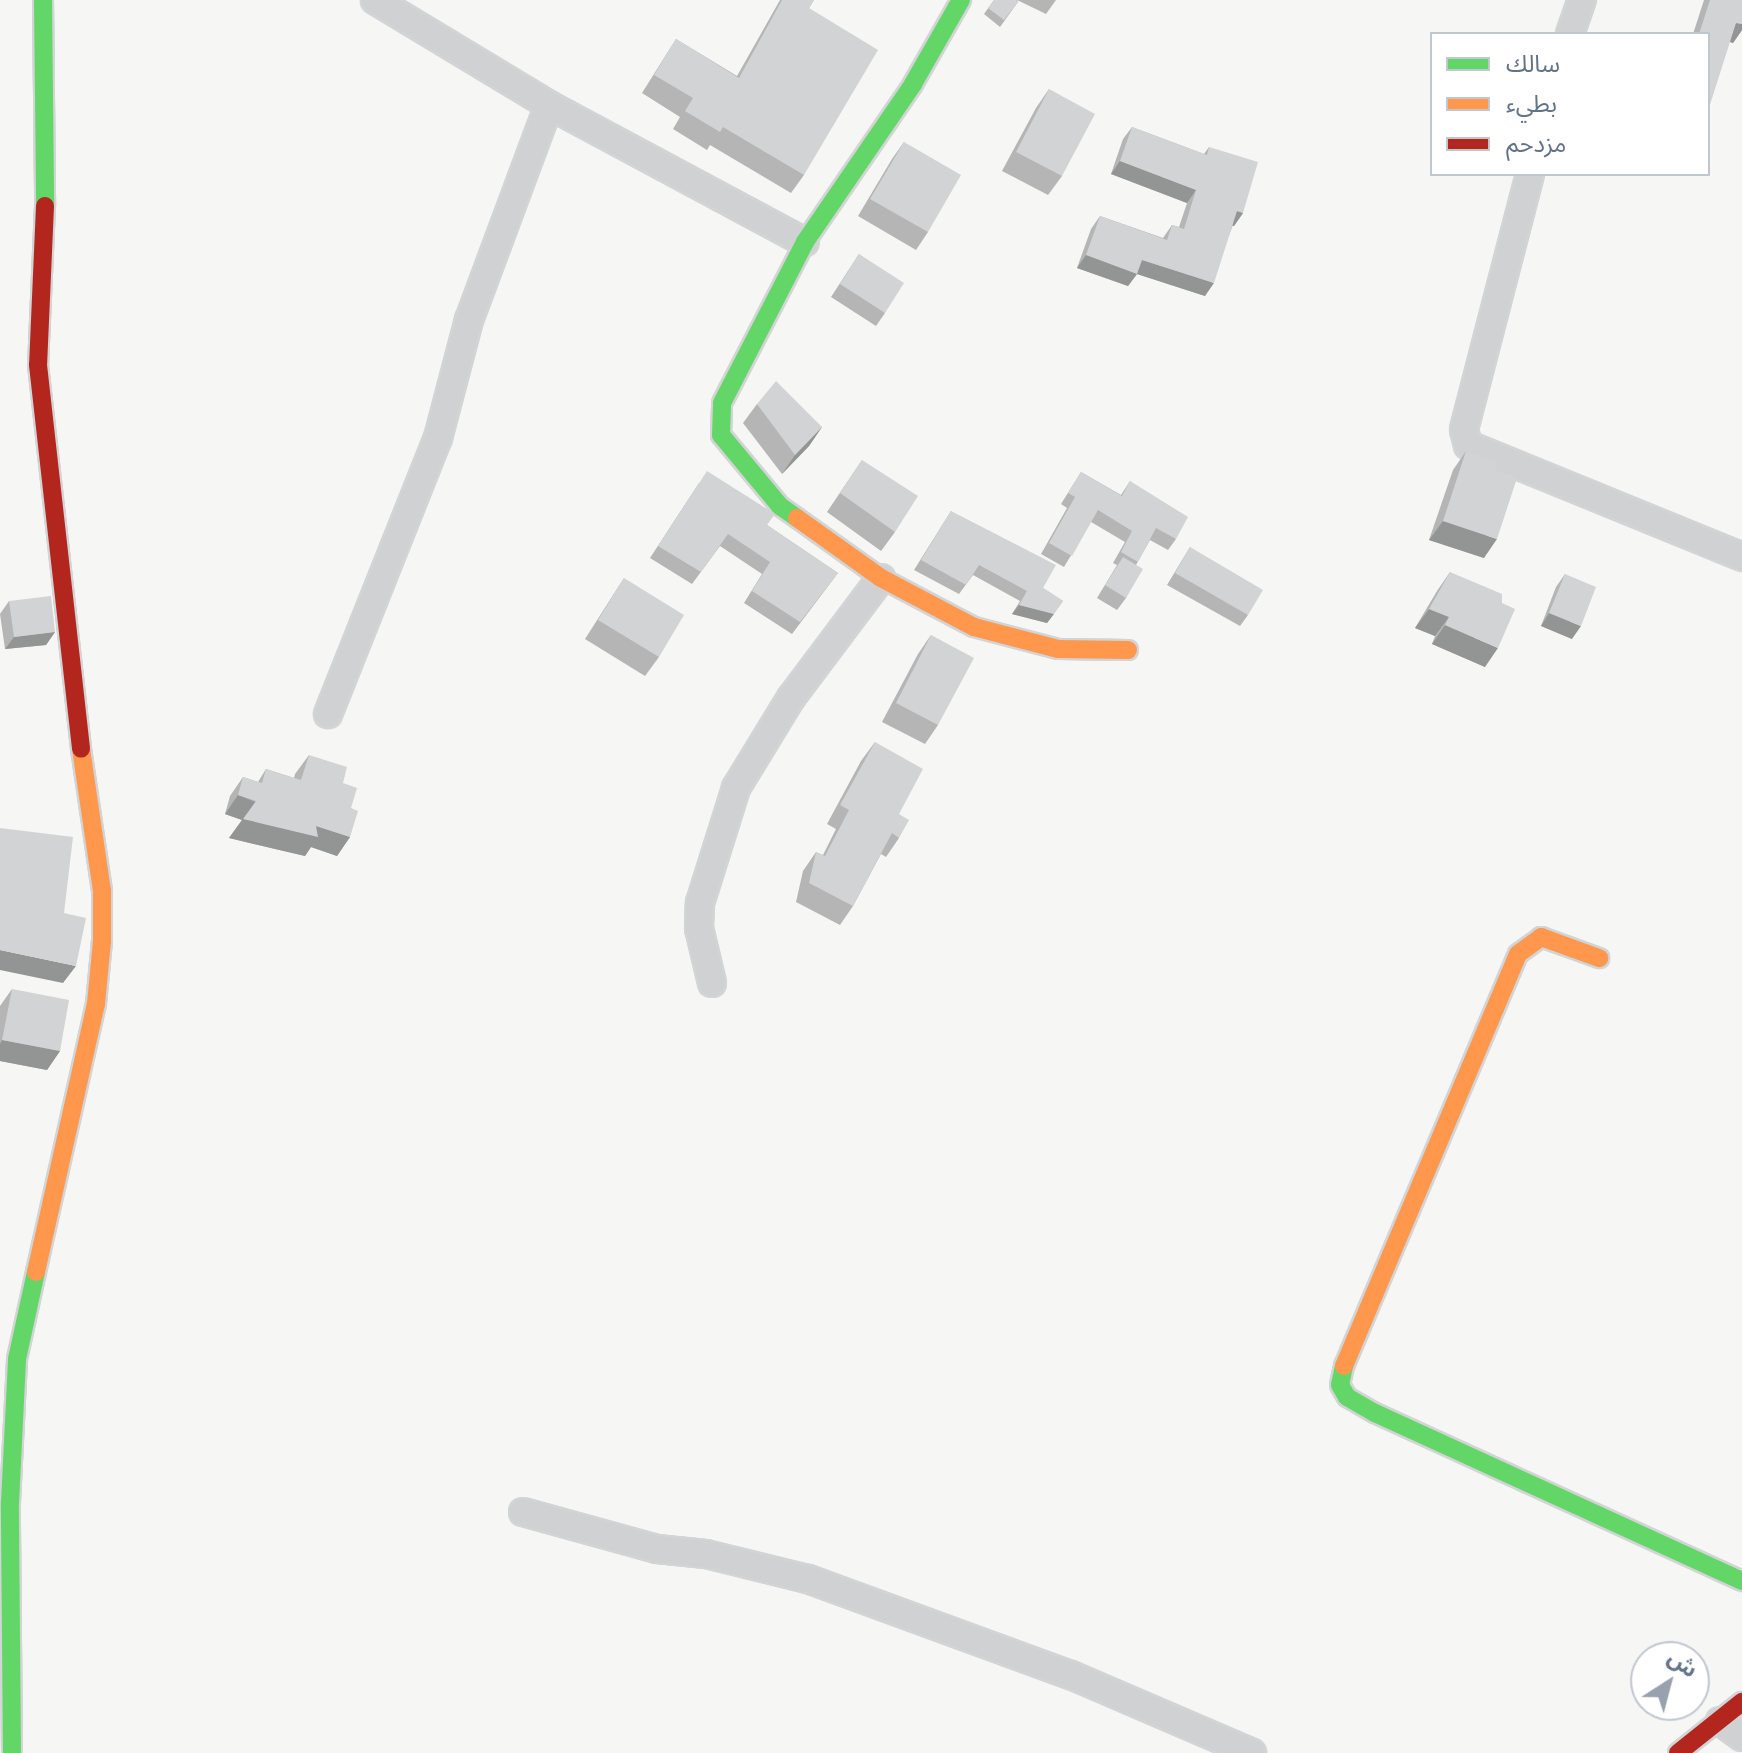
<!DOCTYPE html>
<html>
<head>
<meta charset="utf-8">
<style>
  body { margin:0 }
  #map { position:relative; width:1742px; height:1753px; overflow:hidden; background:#f6f6f5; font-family:Lato,"Noto Sans Arabic",sans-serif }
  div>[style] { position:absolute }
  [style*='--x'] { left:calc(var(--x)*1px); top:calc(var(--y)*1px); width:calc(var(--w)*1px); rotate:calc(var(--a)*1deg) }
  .roads { filter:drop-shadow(2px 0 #d2d4d5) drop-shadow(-2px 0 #d2d4d5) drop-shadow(0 2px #d2d4d5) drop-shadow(0 -2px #d2d4d5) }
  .street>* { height:26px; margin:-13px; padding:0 13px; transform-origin:13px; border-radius:13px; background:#d0d1d2 }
  .fast>* { height:18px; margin:-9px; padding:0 9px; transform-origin:9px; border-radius:9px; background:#63d668 }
  .slow>* { height:18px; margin:-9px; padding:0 9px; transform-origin:9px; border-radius:9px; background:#ff974d }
  .jam>* { height:18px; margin:-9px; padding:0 9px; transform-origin:9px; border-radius:9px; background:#b3261e }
  .wall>* { inset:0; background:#b5b5b6 }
  .shaded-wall>* { inset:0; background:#939494 }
  .building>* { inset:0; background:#d2d3d4 }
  span { translate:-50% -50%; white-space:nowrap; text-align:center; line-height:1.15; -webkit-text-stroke:8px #fff; paint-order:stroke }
  .legend { position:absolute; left:1430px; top:32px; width:280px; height:144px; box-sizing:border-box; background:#fff; border:2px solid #c1c7cf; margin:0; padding:10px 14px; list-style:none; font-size:24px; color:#647487 }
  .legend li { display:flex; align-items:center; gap:16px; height:40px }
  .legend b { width:40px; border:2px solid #c1c7cf }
  .north { position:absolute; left:1630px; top:1641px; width:80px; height:80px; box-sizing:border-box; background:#fff; border:2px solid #c1c7cf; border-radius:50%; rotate:36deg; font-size:22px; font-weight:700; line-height:32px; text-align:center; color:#647487 }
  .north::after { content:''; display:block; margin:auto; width:28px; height:36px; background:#97a2ae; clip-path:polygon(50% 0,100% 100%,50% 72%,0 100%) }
</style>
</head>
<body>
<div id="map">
  <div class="roads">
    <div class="street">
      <div style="--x:375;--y:0;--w:203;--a:31.1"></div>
      <div style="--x:549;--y:105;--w:290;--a:28.2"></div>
      <div style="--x:1570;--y:34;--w:36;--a:-71"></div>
      <div style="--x:1530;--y:174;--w:264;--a:104.5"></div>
      <div style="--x:1464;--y:430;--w:16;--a:75"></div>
      <div style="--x:1468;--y:445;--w:296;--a:22.2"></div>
      <div style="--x:328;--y:714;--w:297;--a:-68.3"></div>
      <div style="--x:438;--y:438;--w:122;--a:-75.3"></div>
      <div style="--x:469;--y:320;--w:229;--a:-69.6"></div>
      <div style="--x:712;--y:983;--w:57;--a:-103.3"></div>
      <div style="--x:699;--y:928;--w:25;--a:-88"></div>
      <div style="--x:700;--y:903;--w:121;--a:-72.6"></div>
      <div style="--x:736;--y:788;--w:105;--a:-58.6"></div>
      <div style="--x:791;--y:698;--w:150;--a:-53.1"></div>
      <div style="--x:523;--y:1512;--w:139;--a:15.4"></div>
      <div style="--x:657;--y:1549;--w:49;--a:5.8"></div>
      <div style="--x:706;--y:1554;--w:105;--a:13.8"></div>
      <div style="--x:808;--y:1579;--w:280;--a:20.1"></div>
      <div style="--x:1071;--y:1675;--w:197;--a:23.3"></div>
      <div style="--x:1720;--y:1721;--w:27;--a:36"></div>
    </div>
    <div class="fast">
      <div style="--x:43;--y:0;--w:206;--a:89.4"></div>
      <div style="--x:797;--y:518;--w:21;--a:-145"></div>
      <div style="--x:780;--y:506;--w:92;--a:-129.7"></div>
      <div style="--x:721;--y:435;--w:32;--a:-88"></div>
      <div style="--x:722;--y:403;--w:181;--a:-62.7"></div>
      <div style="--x:805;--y:242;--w:191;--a:-55.6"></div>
      <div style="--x:913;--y:84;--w:97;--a:-60.3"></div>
      <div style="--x:1344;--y:1366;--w:19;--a:102"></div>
      <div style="--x:1340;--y:1385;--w:14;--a:60"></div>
      <div style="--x:1347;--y:1397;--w:32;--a:30"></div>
      <div style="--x:1375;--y:1413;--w:404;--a:24.6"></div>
      <div style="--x:12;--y:1753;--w:250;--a:-90.5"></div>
      <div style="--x:10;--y:1503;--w:144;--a:-87.2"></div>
      <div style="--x:17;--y:1359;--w:89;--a:-77.7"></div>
    </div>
    <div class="slow">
      <div style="--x:797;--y:518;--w:103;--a:35.5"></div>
      <div style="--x:881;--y:578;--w:105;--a:27.8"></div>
      <div style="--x:974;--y:627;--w:87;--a:14.7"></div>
      <div style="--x:1058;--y:649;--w:70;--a:0.8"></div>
      <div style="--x:36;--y:1272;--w:275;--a:-77.4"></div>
      <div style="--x:96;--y:1004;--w:63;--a:-84.6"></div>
      <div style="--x:102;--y:941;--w:50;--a:-90"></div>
      <div style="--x:102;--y:891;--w:144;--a:-98.4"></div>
      <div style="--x:1344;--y:1366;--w:447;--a:-67.1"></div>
      <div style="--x:1518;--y:954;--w:29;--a:-36"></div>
      <div style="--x:1541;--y:937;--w:62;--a:19.9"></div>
    </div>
    <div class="jam">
      <div style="--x:45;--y:206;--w:159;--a:92.5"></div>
      <div style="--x:38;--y:365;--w:386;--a:83.6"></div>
      <div style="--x:1678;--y:1753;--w:82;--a:-38.6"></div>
    </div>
  </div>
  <div class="wall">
    <div style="clip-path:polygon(780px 0,814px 0,809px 8px,804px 175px,791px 193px,710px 145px,707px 150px,673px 129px,680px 117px,642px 93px,676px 39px,737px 76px)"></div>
    <div style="clip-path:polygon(994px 0,1056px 0,1046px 14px,1017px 0,1018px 2px,1000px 27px,984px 14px)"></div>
    <div style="clip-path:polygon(1704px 0,1742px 0,1742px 30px,1733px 43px,1708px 34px,1693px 34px)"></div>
    <div style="clip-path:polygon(1049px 89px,1062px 176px,1048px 195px,1002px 171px,1036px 108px)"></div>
    <div style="clip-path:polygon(1132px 127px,1204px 154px,1209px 147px,1243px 213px,1234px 226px,1233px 225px,1205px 296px,1137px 274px,1128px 286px,1077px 268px,1091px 229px,1100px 216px,1163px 238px,1172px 225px,1179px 227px,1187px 203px,1111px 174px,1123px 139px)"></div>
    <div style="clip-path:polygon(904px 142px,928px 232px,916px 250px,858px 216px,892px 159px)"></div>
    <div style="clip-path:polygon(859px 254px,885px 313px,876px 326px,831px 297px)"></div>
    <div style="clip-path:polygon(757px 404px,822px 427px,809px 446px,782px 474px,743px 423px)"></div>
    <div style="clip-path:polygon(1466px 451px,1495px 470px,1484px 558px,1429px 540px,1453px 470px)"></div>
    <div style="clip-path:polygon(862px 460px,895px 532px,881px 551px,827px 512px)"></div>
    <div style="clip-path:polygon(1081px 472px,1121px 495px,1130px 481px,1176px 539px,1168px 550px,1150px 540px,1136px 565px,1126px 598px,1117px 610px,1097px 598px,1117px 565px,1113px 563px,1125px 542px,1091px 522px,1064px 567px,1041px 554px,1067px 508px,1061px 504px)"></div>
    <div style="clip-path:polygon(699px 483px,767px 525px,838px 573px,792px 634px,744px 603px,762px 574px,720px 546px,692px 584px,650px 558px)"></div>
    <div style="clip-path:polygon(951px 511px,1043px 588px,1063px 601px,1047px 623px,1012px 614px,1020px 601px,973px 575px,959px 594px,914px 570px)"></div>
    <div style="clip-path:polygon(1190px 547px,1248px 615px,1240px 626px,1167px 585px)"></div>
    <div style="clip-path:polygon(1450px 572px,1485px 667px,1432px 644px,1435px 636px,1415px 628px,1437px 591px)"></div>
    <div style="clip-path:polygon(1565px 574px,1572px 639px,1541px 626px,1556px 587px)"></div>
    <div style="clip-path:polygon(624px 578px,659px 657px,645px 676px,585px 639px)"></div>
    <div style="clip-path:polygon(9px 601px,55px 632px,46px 645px,5px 649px,0 614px)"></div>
    <div style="clip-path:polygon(931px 635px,938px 725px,925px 744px,882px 722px,918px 654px)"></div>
    <div style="clip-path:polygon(875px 742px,899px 814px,899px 838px,886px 857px,881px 854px,853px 906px,840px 925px,796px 902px,803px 871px,816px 852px,823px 855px,836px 829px,827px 824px,861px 761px)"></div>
    <div style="clip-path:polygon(309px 755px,343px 783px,351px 808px,350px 837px,337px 856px,311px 847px,305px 856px,229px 838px,242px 820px,225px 814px,230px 796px,243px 777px,258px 782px,266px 769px,294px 778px,295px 774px)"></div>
    <div style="clip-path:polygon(12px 989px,60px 1051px,47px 1070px,0 1061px,0 1006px)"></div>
  </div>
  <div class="shaded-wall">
    <div style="clip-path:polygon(1736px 23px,1742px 24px,1742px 30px,1733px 43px,1724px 40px)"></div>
    <div style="clip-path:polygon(1120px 161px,1196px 190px,1187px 203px,1111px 174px)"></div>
    <div style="clip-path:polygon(1237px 211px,1243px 213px,1234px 226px,1228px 224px)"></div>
    <div style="clip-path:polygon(1086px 255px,1142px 260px,1214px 283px,1205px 296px,1137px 274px,1128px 286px,1077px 268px)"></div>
    <div style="clip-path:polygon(822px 427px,809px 446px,782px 474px,795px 455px)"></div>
    <div style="clip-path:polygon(1443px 521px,1497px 539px,1484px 558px,1429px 540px)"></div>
    <div style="clip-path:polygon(1019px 605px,1054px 614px,1047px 623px,1012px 614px)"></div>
    <div style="clip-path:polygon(1429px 609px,1449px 617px,1435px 636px,1415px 628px)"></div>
    <div style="clip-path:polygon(1549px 613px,1581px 626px,1572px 639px,1541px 626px)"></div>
    <div style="clip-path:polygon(1445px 625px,1498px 648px,1485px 667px,1432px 644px)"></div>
    <div style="clip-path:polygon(55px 632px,46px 645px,5px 649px,14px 637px)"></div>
    <div style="clip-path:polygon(238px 795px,316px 826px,350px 837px,337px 856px,311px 847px,305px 856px,229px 838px,242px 820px,225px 814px)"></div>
    <div style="clip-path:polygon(0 950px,76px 966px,63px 983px,0 970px)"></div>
    <div style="clip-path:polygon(2px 1040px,60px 1051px,47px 1070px,0 1061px,0 1044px)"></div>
  </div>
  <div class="building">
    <div style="clip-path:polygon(782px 0,814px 0,809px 8px,878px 50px,804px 175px,723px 127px,720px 132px,685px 111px,693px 98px,654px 75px,676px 39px,739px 78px)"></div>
    <div style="clip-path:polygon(994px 0,1016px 0,1018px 2px,1004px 20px,988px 8px)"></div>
    <div style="clip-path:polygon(1710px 0,1742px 0,1742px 24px,1736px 23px,1708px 111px,1708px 34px,1699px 34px)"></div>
    <div style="clip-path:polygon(1049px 89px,1095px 114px,1062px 176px,1016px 152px)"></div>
    <div style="clip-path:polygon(1132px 127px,1207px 155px,1209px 147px,1258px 162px,1243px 213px,1237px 211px,1214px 283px,1142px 260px,1137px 274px,1086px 255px,1100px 216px,1167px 240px,1172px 225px,1184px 229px,1196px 190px,1120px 161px)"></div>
    <div style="clip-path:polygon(904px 142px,961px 175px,928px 232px,870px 199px)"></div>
    <div style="clip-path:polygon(859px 254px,904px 283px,885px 313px,840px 284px)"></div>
    <div style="clip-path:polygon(776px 381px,822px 427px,795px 455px,757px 404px)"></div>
    <div style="clip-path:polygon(1466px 451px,1497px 461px,1495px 470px,1517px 478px,1497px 539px,1443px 521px)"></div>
    <div style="clip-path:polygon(862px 460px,918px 496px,895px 532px,840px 493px)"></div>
    <div style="clip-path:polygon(707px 471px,775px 514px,767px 525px,838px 573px,800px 622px,752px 591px,770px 562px,728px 534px,701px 572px,658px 546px)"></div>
    <div style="clip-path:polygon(1081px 472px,1122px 496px,1130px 481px,1188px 517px,1176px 539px,1156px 528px,1138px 562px,1121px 552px,1132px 531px,1098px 510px,1072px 556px,1049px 543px,1075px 497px,1068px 493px)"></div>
    <div style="clip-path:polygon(951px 511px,1056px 565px,1043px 588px,1063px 601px,1054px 614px,1019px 605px,1027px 591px,979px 565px,966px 585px,921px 560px)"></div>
    <div style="clip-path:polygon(1190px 547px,1263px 590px,1248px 615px,1175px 573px)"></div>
    <div style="clip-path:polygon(1123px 557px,1143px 569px,1126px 598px,1105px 585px)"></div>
    <div style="clip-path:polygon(1450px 572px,1502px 594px,1502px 603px,1515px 609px,1498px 648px,1445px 625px,1449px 617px,1429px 609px)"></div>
    <div style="clip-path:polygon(1565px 574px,1596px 587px,1581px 626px,1549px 613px)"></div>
    <div style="clip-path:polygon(624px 578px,684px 615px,659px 657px,598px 620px)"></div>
    <div style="clip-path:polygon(51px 596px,55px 632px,14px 637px,9px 601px)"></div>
    <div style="clip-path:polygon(931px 635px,974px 658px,938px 725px,896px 703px)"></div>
    <div style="clip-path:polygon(875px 742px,923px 769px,899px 814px,909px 820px,899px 838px,892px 833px,853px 906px,809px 883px,816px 852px,825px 856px,849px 810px,840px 805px)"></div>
    <div style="clip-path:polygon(309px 755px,347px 767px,343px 783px,357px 788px,351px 808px,358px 811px,350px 837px,316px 826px,318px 837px,243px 819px,256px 801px,238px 795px,243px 777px,262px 783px,266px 769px,301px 780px)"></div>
    <div style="clip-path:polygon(0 828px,73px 837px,64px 913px,86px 918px,76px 966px,0 950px)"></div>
    <div style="clip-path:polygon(12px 989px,69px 1000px,60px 1051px,2px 1040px)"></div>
  </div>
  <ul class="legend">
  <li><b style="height:10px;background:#63d668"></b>سالك</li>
  <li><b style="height:10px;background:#ff974d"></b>بطيء</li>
  <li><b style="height:10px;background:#b3261e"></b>مزدحم</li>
  </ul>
  <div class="north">ش</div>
</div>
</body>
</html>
